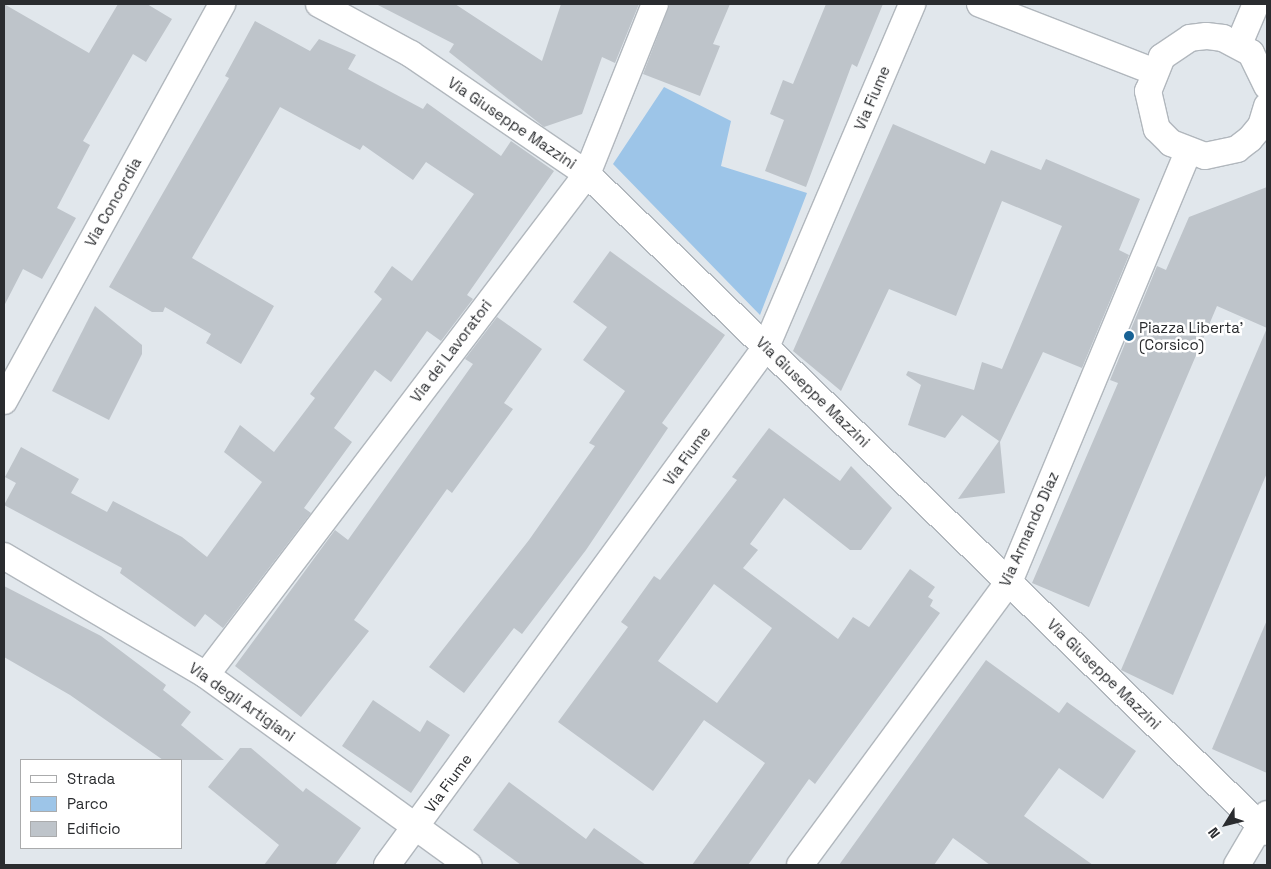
<!DOCTYPE html>
<html>
<head>
<meta charset="utf-8">
<style>
  body { margin:0 }
  #map { position:relative; width:1271px; height:869px; overflow:hidden; background:#e1e7ec; font-family:"Space Grotesk",sans-serif }
  div>[style] { position:absolute }
  [style*='--x'] { left:calc(var(--x)*1px); top:calc(var(--y)*1px); width:calc(var(--w)*1px); rotate:calc(var(--a)*1deg) }
  .green>* { inset:0; background:#9dc5e8 }
  .building>* { inset:0; background:#bec4ca }
  .roads { filter:drop-shadow(1px 0 #b1b7bd) drop-shadow(-1px 0 #b1b7bd) drop-shadow(0 1px #b1b7bd) drop-shadow(0 -1px #b1b7bd) }
  .minor>* { height:26px; margin:-13px; padding:0 13px; transform-origin:13px; border-radius:13px; background:#fff }
  .dots>* { width:14px; height:14px; translate:-50% -50%; box-sizing:border-box; border:2px solid #fff; border-radius:50% }
  span { translate:-50% -50%; white-space:nowrap; text-align:center; line-height:1.15; -webkit-text-stroke:5px #fff; paint-order:stroke }
  .street-label { font-size:15px; color:#2a2c2f }
  .poi-label { font-size:15px; color:#2a2c2f }
  .left { translate:0 -50%; text-align:left }
  .frame { position:absolute; inset:0; border:5px solid #2a2c2f; pointer-events:none }
  .legend { position:absolute; left:20px; top:759px; width:162px; height:90px; box-sizing:border-box; background:#fff; border:1px solid #aaabac; margin:0; padding:6px 9px; list-style:none; font-size:15px; color:#2a2c2f }
  .legend li { display:flex; align-items:center; gap:10px; height:25px }
  .legend b { width:25px; border:1px solid #aaabac }
  .north { position:absolute; left:1201px; top:799px; width:50px; height:50px; -webkit-text-stroke:4px #fff; paint-order:stroke; rotate:234deg; font-size:14px; font-weight:700; line-height:20px; text-align:center; color:#2a2c2f }
  .north::after { content:''; display:block; margin:auto; width:18px; height:22px; background:#2a2c2f; clip-path:polygon(50% 0,100% 100%,50% 72%,0 100%) }
</style>
</head>
<body>
<div id="map">
  <div class="green">
    <div style="clip-path:polygon(664px 87px,731px 121px,721px 166px,807px 193px,760px 315px,613px 164px)"></div>
  </div>
  <div class="building">
    <div style="clip-path:polygon(4px 4px,89px 53px,118px 4px,147px 4px,172px 19px,146px 62px,133px 54px,83px 141px,90px 145px,57px 208px,76px 218px,42px 279px,23px 269px,4px 306px)"></div>
    <div style="clip-path:polygon(376px 4px,455px 4px,542px 61px,561px 4px,639px 4px,615px 63px,602px 57px,582px 114px,544px 127px,449px 52px,454px 44px)"></div>
    <div style="clip-path:polygon(670px 4px,730px 4px,713px 44px,720px 46px,700px 96px,643px 74px)"></div>
    <div style="clip-path:polygon(826px 4px,883px 4px,857px 67px,852px 64px,806px 187px,765px 171px,784px 120px,770px 114px,783px 80px,793px 84px)"></div>
    <div style="clip-path:polygon(255px 21px,310px 51px,319px 39px,356px 55px,348px 69px,423px 109px,427px 103px,501px 156px,511px 141px,554px 171px,467px 295px,473px 299px,441px 341px,427px 331px,391px 382px,375px 370px,334px 428px,352px 442px,304px 508px,311px 513px,223px 628px,205px 614px,195px 627px,120px 573px,122px 568px,4px 505px,16px 483px,5px 477px,21px 447px,79px 479px,71px 493px,107px 512px,113px 501px,182px 537px,207px 557px,262px 482px,224px 452px,240px 425px,274px 452px,315px 398px,310px 394px,382px 299px,374px 292px,392px 266px,412px 281px,474px 194px,426px 162px,413px 180px,363px 145px,360px 150px,280px 107px,192px 258px,274px 306px,241px 364px,206px 343px,211px 334px,165px 307px,163px 312px,152px 312px,109px 287px,229px 78px,225px 76px)"></div>
    <div style="clip-path:polygon(893px 124px,985px 164px,991px 150px,1041px 170px,1046px 159px,1140px 199px,1119px 250px,1129px 255px,1082px 368px,1043px 352px,1000px 442px,1005px 493px,958px 499px,999px 441px,962px 415px,945px 438px,908px 425px,921px 385px,906px 375px,908px 371px,974px 390px,982px 362px,1002px 369px,1062px 226px,1002px 201px,956px 316px,889px 289px,841px 391px,793px 351px)"></div>
    <div style="clip-path:polygon(1267px 187px,1267px 328px,1217px 306px,1089px 607px,1032px 583px,1118px 383px,1110px 380px,1157px 266px,1166px 270px,1189px 217px)"></div>
    <div style="clip-path:polygon(610px 251px,725px 335px,662px 423px,668px 428px,586px 550px,522px 634px,514px 628px,464px 693px,429px 667px,529px 540px,595px 446px,589px 443px,625px 391px,583px 360px,607px 327px,573px 302px)"></div>
    <div style="clip-path:polygon(95px 306px,142px 345px,142px 354px,109px 420px,52px 391px)"></div>
    <div style="clip-path:polygon(497px 317px,542px 349px,504px 403px,513px 409px,452px 493px,447px 489px,354px 620px,369px 631px,301px 717px,235px 666px,335px 530px,348px 540px,473px 364px,465px 359px)"></div>
    <div style="clip-path:polygon(1267px 328px,1267px 473px,1173px 695px,1121px 670px)"></div>
    <div style="clip-path:polygon(evenodd,769px 428px,840px 481px,851px 466px,892px 508px,861px 550px,850px 550px,784px 498px,750px 544px,758px 550px,743px 568px,838px 639px,853px 617px,869px 627px,910px 569px,935px 587px,928px 597px,933px 600px,930px 606px,940px 613px,815px 784px,809px 779px,748px 865px,692px 865px,765px 763px,704px 720px,653px 791px,558px 722px,628px 627px,621px 622px,654px 576px,660px 580px,737px 480px,732px 477px,769px 428px,714px 584px,772px 628px,717px 703px,658px 661px,714px 584px)"></div>
    <div style="clip-path:polygon(4px 586px,101px 636px,166px 685px,163px 690px,191px 712px,181px 725px,224px 760px,163px 760px,70px 695px,4px 657px)"></div>
    <div style="clip-path:polygon(1267px 620px,1267px 773px,1212px 749px)"></div>
    <div style="clip-path:polygon(986px 660px,1059px 713px,1067px 702px,1136px 751px,1103px 799px,1059px 768px,1024px 816px,1093px 865px,990px 865px,953px 838px,934px 865px,839px 865px)"></div>
    <div style="clip-path:polygon(373px 700px,420px 732px,427px 720px,450px 735px,411px 793px,342px 746px)"></div>
    <div style="clip-path:polygon(240px 748px,251px 748px,303px 792px,306px 788px,361px 828px,335px 865px,264px 865px,279px 845px,208px 787px)"></div>
    <div style="clip-path:polygon(509px 782px,586px 839px,594px 828px,646px 865px,521px 865px,473px 830px)"></div>
  </div>
  <div class="roads">
    <div class="minor">
      <div style="--x:319;--y:4;--w:105;--a:28.5"></div>
      <div style="--x:411;--y:54;--w:213;--a:34.3"></div>
      <div style="--x:587;--y:174;--w:946;--a:44.06"></div>
      <div style="--x:980;--y:4;--w:186;--a:21.2"></div>
      <div style="--x:1239;--y:44;--w:43;--a:-67"></div>
      <div style="--x:1267;--y:86;--w:37;--a:-116"></div>
      <div style="--x:1251;--y:53;--w:32;--a:-152"></div>
      <div style="--x:1223;--y:38;--w:17;--a:-173"></div>
      <div style="--x:1206;--y:36;--w:16;--a:173"></div>
      <div style="--x:1190;--y:38;--w:34;--a:146"></div>
      <div style="--x:1162;--y:57;--w:37;--a:112"></div>
      <div style="--x:1148;--y:91;--w:39;--a:77"></div>
      <div style="--x:1157;--y:129;--w:20;--a:45"></div>
      <div style="--x:1171;--y:143;--w:36;--a:21"></div>
      <div style="--x:1205;--y:156;--w:33;--a:-12"></div>
      <div style="--x:1237;--y:149;--w:16;--a:-38"></div>
      <div style="--x:1250;--y:139;--w:17;--a:-50"></div>
      <div style="--x:1261;--y:126;--w:21;--a:-73"></div>
      <div style="--x:4;--y:401;--w:453;--a:-61.2"></div>
      <div style="--x:4;--y:556;--w:234;--a:30.5"></div>
      <div style="--x:206;--y:675;--w:324;--a:35.9"></div>
      <div style="--x:206;--y:675;--w:629;--a:-52.75"></div>
      <div style="--x:587;--y:174;--w:183;--a:-68.2"></div>
      <div style="--x:387;--y:865;--w:642;--a:-53.81"></div>
      <div style="--x:766;--y:347;--w:373;--a:-66.9"></div>
      <div style="--x:800;--y:865;--w:352;--a:-53.6"></div>
      <div style="--x:1009;--y:582;--w:465;--a:-67.4"></div>
      <div style="--x:1237;--y:865;--w:59;--a:-59.5"></div>
    </div>
  </div>
  <div class="dots">
    <div style="left:1129px;top:336px;background:#186295"></div>
  </div>
  <div class="street-label">
    <span style="left:872px;top:98px;rotate:-67deg">Via Fiume</span>
    <span style="left:512px;top:123px;rotate:34deg">Via Giuseppe Mazzini</span>
    <span style="left:113px;top:202px;rotate:-61deg">Via Concordia</span>
    <span style="left:451px;top:351px;rotate:-53deg">Via dei Lavoratori</span>
    <span style="left:813px;top:392px;rotate:44deg">Via Giuseppe Mazzini</span>
    <span style="left:687px;top:456px;rotate:-54deg">Via Fiume</span>
    <span style="left:1029px;top:529px;rotate:-66deg">Via Armando Diaz</span>
    <span style="left:1104px;top:674px;rotate:44deg">Via Giuseppe Mazzini</span>
    <span style="left:242px;top:702px;rotate:35deg">Via degli Artigiani</span>
    <span style="left:448px;top:783px;rotate:-54deg">Via Fiume</span>
  </div>
  <div class="poi-label">
    <span class="left" style="left:1139px;top:336px">Piazza Liberta'<br>(Corsico)</span>
  </div>
  <div class="frame"></div>
  <ul class="legend">
  <li><b style="height:6px;background:#fff"></b>Strada</li>
  <li><b style="height:14px;background:#9dc5e8"></b>Parco</li>
  <li><b style="height:14px;background:#bec4ca"></b>Edificio</li>
  </ul>
  <div class="north">N</div>
</div>
</body>
</html>
